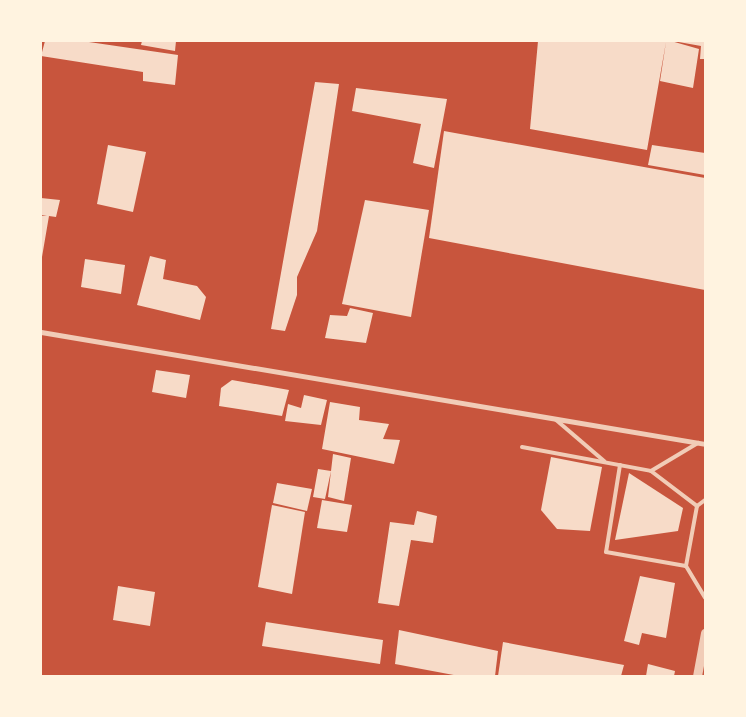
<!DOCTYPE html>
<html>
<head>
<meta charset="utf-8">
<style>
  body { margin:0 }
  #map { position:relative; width:746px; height:717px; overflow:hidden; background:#c8553d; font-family:Inter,sans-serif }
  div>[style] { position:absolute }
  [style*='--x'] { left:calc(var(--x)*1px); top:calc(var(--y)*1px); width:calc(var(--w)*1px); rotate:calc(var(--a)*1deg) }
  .building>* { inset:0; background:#f7dbc8 }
  .service>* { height:4px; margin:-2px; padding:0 2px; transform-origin:2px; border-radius:2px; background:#f1ccb7 }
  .minor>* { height:5px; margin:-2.5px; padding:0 2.5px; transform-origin:2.5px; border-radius:2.5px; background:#f1ccb7 }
  .tertiary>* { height:9px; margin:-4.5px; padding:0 4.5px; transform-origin:4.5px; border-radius:4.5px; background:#f1ccb7 }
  span { translate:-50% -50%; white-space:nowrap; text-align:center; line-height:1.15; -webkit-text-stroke:4px #fff3e0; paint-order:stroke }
  .frame { position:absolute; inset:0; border:42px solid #fff3e0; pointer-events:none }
</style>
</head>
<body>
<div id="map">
  <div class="building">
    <div style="clip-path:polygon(45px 41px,82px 41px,178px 55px,175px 85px,143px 81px,143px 72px,41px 56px)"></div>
    <div style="clip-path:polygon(142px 41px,176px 41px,175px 51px,141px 45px)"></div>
    <div style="clip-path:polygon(538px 41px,671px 41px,699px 49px,693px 88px,660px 81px,666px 42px,647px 150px,530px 129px)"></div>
    <div style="clip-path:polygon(673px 41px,705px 41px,705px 59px,700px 59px,701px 46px)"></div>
    <div style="clip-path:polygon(315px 82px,339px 84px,317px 231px,297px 277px,297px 295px,285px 331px,271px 329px)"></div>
    <div style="clip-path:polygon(356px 88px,447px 99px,434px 168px,413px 163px,421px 124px,352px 111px)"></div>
    <div style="clip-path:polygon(444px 131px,705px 178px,705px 290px,429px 238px)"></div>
    <div style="clip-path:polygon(108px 145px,146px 152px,133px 212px,97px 204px)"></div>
    <div style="clip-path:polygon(652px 145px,705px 153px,705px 175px,648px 165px)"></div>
    <div style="clip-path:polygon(41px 198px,60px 200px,56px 217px,49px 216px,42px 257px,41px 216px,47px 216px,41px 215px)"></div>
    <div style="clip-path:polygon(365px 200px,429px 210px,411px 317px,342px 304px)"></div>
    <div style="clip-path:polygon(150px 256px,166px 260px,163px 279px,197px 286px,206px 297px,200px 320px,137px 305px)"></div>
    <div style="clip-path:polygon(85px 259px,125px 265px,121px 294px,81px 287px)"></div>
    <div style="clip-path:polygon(350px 308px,373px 313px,366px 343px,325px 338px,330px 315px,347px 316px)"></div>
    <div style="clip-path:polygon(156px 370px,190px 375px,186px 398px,152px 392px)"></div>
    <div style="clip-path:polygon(232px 380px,289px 390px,282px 416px,219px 406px,221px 388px)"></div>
    <div style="clip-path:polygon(304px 395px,327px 400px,321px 425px,285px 421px,288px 404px,301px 408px)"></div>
    <div style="clip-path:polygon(330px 402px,360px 407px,359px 420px,389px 424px,383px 439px,400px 440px,394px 464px,322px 449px)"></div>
    <div style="clip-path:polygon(333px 454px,351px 458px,344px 501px,328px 497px,331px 471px,325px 499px,313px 497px,318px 469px,331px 471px)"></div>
    <div style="clip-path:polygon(551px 457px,602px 467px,590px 531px,557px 529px,541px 510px)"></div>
    <div style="clip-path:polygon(629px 473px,683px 508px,678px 531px,615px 540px)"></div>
    <div style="clip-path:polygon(277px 483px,312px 489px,307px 511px,273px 503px)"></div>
    <div style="clip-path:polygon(322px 500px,352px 505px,347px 532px,317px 528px)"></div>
    <div style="clip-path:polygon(272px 505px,305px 512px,292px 594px,258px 587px)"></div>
    <div style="clip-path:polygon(417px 511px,437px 516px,433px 543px,411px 540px,399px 606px,378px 603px,390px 522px,414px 525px)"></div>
    <div style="clip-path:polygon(640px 576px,675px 583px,666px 638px,642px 633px,639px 645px,624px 641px)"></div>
    <div style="clip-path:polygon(118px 586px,155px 592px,150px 626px,113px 620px)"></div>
    <div style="clip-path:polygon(266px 622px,383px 640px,380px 664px,262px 646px)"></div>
    <div style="clip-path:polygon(399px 630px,498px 651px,495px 676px,459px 676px,395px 664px)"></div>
    <div style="clip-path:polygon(503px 642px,624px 665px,621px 676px,498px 676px)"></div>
    <div style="clip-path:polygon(648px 664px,675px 671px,674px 676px,646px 676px)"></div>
  </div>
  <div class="service">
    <div style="--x:555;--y:419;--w:65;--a:40.6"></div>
    <div style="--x:522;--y:447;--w:131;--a:10.5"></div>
    <div style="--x:651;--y:471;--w:58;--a:37.3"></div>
    <div style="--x:620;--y:465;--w:88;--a:99.1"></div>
    <div style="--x:606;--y:552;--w:81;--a:9.9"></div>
    <div style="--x:651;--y:471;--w:55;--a:-30.8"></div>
    <div style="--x:705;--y:500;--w:10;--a:143"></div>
    <div style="--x:697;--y:506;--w:61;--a:100.4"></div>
    <div style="--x:686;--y:566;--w:37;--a:59"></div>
  </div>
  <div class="minor">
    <div style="--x:41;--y:332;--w:673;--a:9.57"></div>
  </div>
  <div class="tertiary">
    <div style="--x:697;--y:676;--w:44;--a:-79.5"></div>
  </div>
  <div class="frame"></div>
</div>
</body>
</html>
